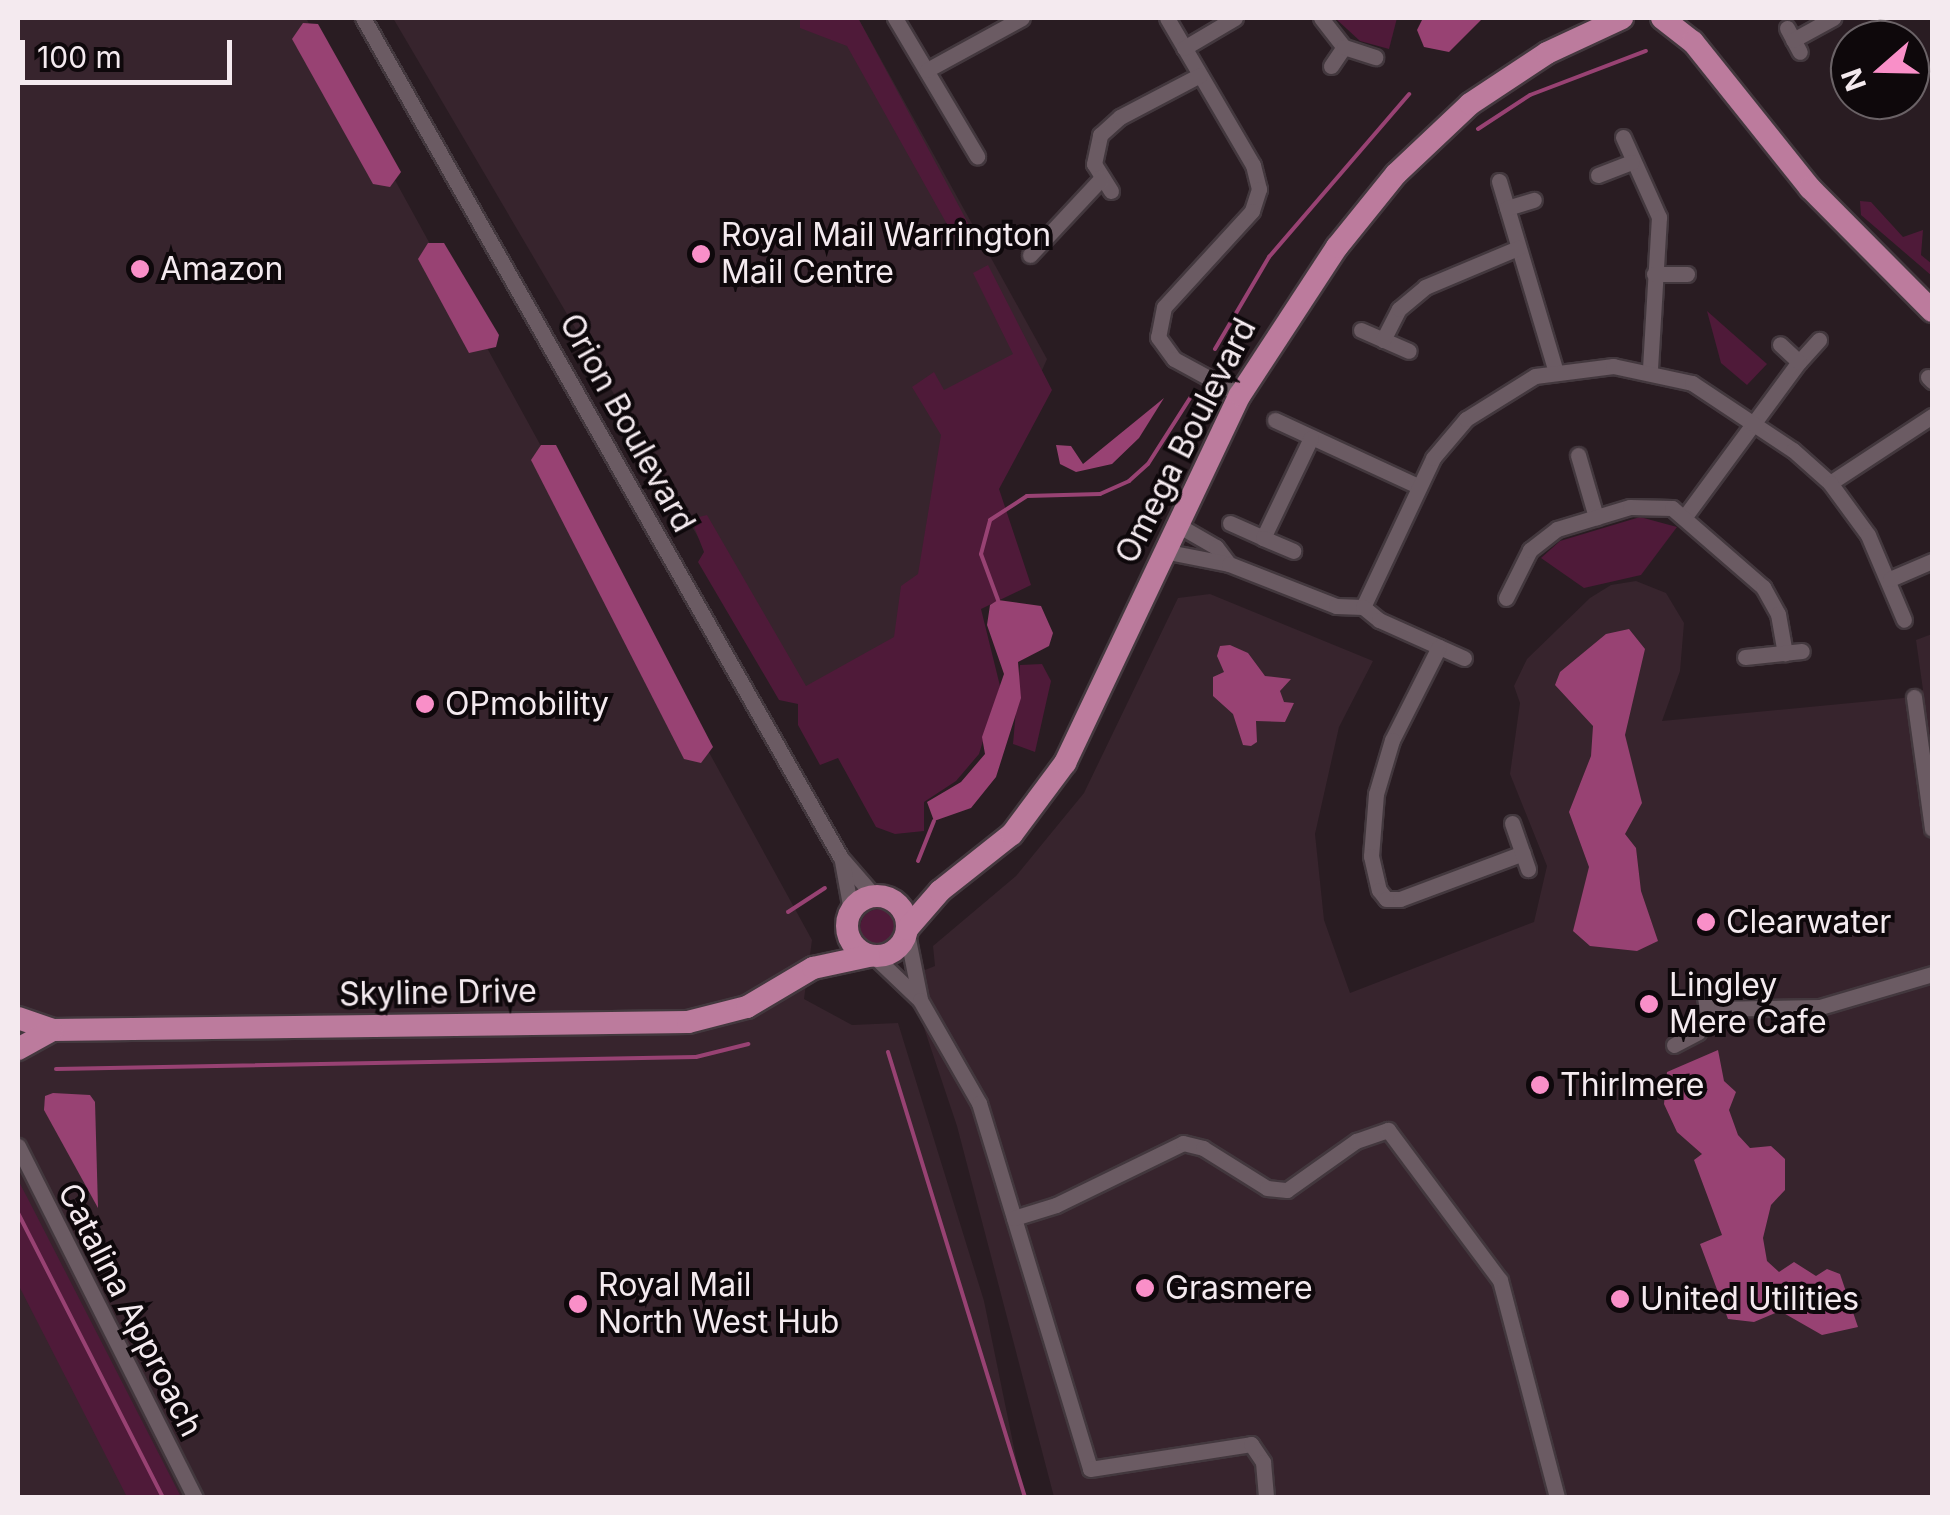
<!DOCTYPE html>
<html>
<head>
<meta charset="utf-8">
<style>
	body { margin:0 }
	#map { position:relative; width:1950px; height:1515px; overflow:hidden; background:#291c22; font-family:Inter,sans-serif }
	div>[style] { position:absolute }
	[style*='--x'] { left:calc(var(--x)*1px); top:calc(var(--y)*1px); width:calc(var(--w)*1px); rotate:calc(var(--a)*1deg) }
	.built>* { inset:0; background:#37242d }
	.green>* { inset:0; background:#4f1a39 }
	.round { border-radius:50% }
	.water>* { inset:0; background:#984273 }
	.stream>* { height:4px; margin:-2px; padding:0 2px; transform-origin:2px; border-radius:2px; background:#984273 }
	.roads { filter:drop-shadow(2px 0 #43383e) drop-shadow(-2px 0 #43383e) drop-shadow(0 2px #43383e) drop-shadow(0 -2px #43383e) }
	.street>* { height:15px; margin:-7.5px; padding:0 7.5px; transform-origin:7.5px; border-radius:7.5px; background:#6b5b63 }
	.primary>* { height:22px; margin:-11px; padding:0 11px; transform-origin:11px; border-radius:11px; background:#bc7b9d }
	.primary>.ring { margin:-11px; padding:0; box-sizing:content-box; background:none; border:22px solid #bc7b9d; border-radius:50% }
	.dots>* { width:28px; height:28px; translate:-50% -50%; box-sizing:border-box; border:5px solid #0e080b; border-radius:50% }
	span { translate:-50% -50%; white-space:nowrap; text-align:center; line-height:1.15; -webkit-text-stroke:8px #0e080b; paint-order:stroke }
	.poi-label { font-size:32px; color:#f4eaef }
	.left { translate:0 -50%; text-align:left }
	.street-label { font-size:32px; color:#f4eaef }
	.frame { position:absolute; inset:0; border:20px solid #f4eaef; pointer-events:none }
	.north { position:absolute; left:1830px; top:20px; width:100px; height:100px; box-sizing:border-box; background:#0e080b; border:2px solid #6a6266; border-radius:50%; rotate:250deg; font-size:28px; font-weight:700; line-height:40px; text-align:center; color:#f4eaef }
	.north::after { content:''; display:block; margin:auto; width:35px; height:45px; background:#f98fc8; clip-path:polygon(50% 0,100% 100%,50% 72%,0 100%) }
	.scale { position:absolute; left:20px; top:40px; width:212px; height:45px; box-sizing:border-box; border:5px solid #f4eaef; border-top:0; padding-left:12px; font-size:30px; line-height:35px; white-space:nowrap; color:#f4eaef; -webkit-text-stroke:8px #0e080b; paint-order:stroke }
</style>
</head>
<body>
<div id="map">
	<div class="built">
		<div style="clip-path:polygon(18px 18px,306px 18px,812px 940px,804px 999px,852px 1025px,898px 1023px,984px 1301px,1024px 1497px,18px 1497px)"></div>
		<div style="clip-path:polygon(393px 18px,858px 18px,1047px 359px,923px 640px,805px 709px,785px 685px)"></div>
		<div style="clip-path:polygon(1636px 581px,1666px 593px,1684px 623px,1680px 671px,1662px 721px,1903px 698px,1923px 690px,1916px 640px,1932px 634px,1932px 1497px,1054px 1497px,957px 1126px,919px 1013px,892px 983px,935px 966px,933px 946px,1016px 876px,1084px 793px,1178px 598px,1210px 594px,1373px 661px,1339px 727px,1315px 834px,1324px 920px,1350px 993px,1534px 922px,1547px 866px,1510px 774px,1520px 703px,1514px 686px,1527px 659px,1590px 598px,1611px 585px)"></div>
	</div>
	<div class="green">
		<div style="clip-path:polygon(800px 18px,858px 18px,976px 238px,968px 243px,953px 235px,847px 46px,800px 28px)"></div>
		<div style="clip-path:polygon(1335px 18px,1397px 18px,1389px 49px,1360px 41px)"></div>
		<div style="clip-path:polygon(1860px 201px,1871px 202px,1903px 237px,1923px 230px,1921px 255px,1932px 264px,1932px 276px,1861px 215px)"></div>
		<div style="clip-path:polygon(988px 265px,1052px 390px,999px 489px,1031px 585px,981px 609px,1000px 686px,979px 754px,956px 781px,924px 802px,924px 831px,895px 834px,876px 827px,838px 758px,820px 765px,798px 725px,798px 704px,779px 700px,698px 562px,704px 552px,691px 519px,707px 515px,806px 686px,894px 637px,901px 586px,918px 574px,941px 435px,912px 387px,934px 372px,944px 390px,1013px 354px,973px 273px)"></div>
		<div style="clip-path:polygon(1707px 311px,1767px 364px,1747px 385px,1721px 363px)"></div>
		<div style="clip-path:polygon(1640px 517px,1677px 527px,1641px 575px,1584px 588px,1541px 558px,1560px 541px)"></div>
		<div style="clip-path:polygon(1042px 664px,1051px 681px,1035px 752px,1013px 744px,1020px 665px)"></div>
		<div class="round" style="left:860px;top:909px;width:38px;height:38px"></div>
		<div style="clip-path:polygon(18px 1180px,28px 1199px,181px 1497px,127px 1497px,18px 1284px)"></div>
	</div>
	<div class="water">
		<div style="clip-path:polygon(1423px 18px,1483px 18px,1449px 52px,1424px 47px,1417px 30px)"></div>
		<div style="clip-path:polygon(303px 23px,318px 24px,401px 172px,390px 187px,373px 184px,292px 39px)"></div>
		<div style="clip-path:polygon(428px 243px,444px 243px,499px 335px,496px 347px,469px 353px,418px 259px)"></div>
		<div style="clip-path:polygon(1164px 398px,1139px 438px,1112px 464px,1076px 472px,1060px 464px,1056px 445px,1071px 446px,1083px 464px)"></div>
		<div style="clip-path:polygon(541px 445px,556px 445px,713px 747px,701px 763px,684px 759px,531px 460px)"></div>
		<div style="clip-path:polygon(998px 600px,1041px 606px,1053px 633px,1049px 646px,1018px 662px,1021px 698px,996px 777px,971px 808px,934px 821px,927px 802px,961px 782px,985px 754px,982px 737px,1004px 674px,987px 625px,990px 605px)"></div>
		<div style="clip-path:polygon(1629px 629px,1645px 649px,1625px 735px,1642px 803px,1625px 834px,1636px 848px,1641px 891px,1658px 941px,1637px 951px,1590px 946px,1573px 931px,1589px 867px,1569px 812px,1591px 756px,1593px 726px,1555px 685px,1560px 672px,1606px 634px)"></div>
		<div style="clip-path:polygon(1230px 645px,1248px 653px,1265px 676px,1291px 679px,1280px 691px,1284px 702px,1294px 703px,1285px 722px,1256px 721px,1257px 742px,1251px 746px,1243px 745px,1233px 714px,1213px 696px,1213px 677px,1224px 672px,1217px 656px,1220px 646px)"></div>
		<div style="clip-path:polygon(1718px 1050px,1724px 1081px,1736px 1092px,1729px 1110px,1738px 1135px,1750px 1148px,1771px 1146px,1785px 1159px,1785px 1190px,1771px 1205px,1763px 1238px,1767px 1261px,1779px 1272px,1794px 1262px,1816px 1276px,1827px 1269px,1840px 1274px,1858px 1327px,1822px 1335px,1780px 1311px,1754px 1322px,1728px 1319px,1700px 1244px,1722px 1235px,1694px 1160px,1702px 1154px,1677px 1132px,1664px 1104px,1667px 1072px)"></div>
		<div style="clip-path:polygon(53px 1093px,90px 1095px,95px 1102px,98px 1208px,44px 1110px,45px 1096px)"></div>
	</div>
	<div class="stream">
		<div style="--x:1478;--y:129;--w:62;--a:-33.2"></div>
		<div style="--x:1530;--y:95;--w:124;--a:-20.8"></div>
		<div style="--x:1215;--y:349;--w:107;--a:-59.6"></div>
		<div style="--x:1269;--y:257;--w:215;--a:-49.3"></div>
		<div style="--x:998;--y:600;--w:49;--a:-110.3"></div>
		<div style="--x:981;--y:554;--w:35;--a:-75"></div>
		<div style="--x:990;--y:520;--w:44;--a:-33"></div>
		<div style="--x:1027;--y:496;--w:73;--a:-1.6"></div>
		<div style="--x:1100;--y:494;--w:32;--a:-24"></div>
		<div style="--x:1129;--y:481;--w:25;--a:-42"></div>
		<div style="--x:1148;--y:464;--w:78;--a:-57.5"></div>
		<div style="--x:918;--y:861;--w:43;--a:-68.2"></div>
		<div style="--x:788;--y:912;--w:44;--a:-33"></div>
		<div style="--x:888;--y:1052;--w:467;--a:72.9"></div>
		<div style="--x:56;--y:1069;--w:640;--a:-1.07"></div>
		<div style="--x:696;--y:1057;--w:54;--a:-14"></div>
		<div style="--x:18;--y:1213;--w:320;--a:63"></div>
	</div>
	<div class="roads">
		<div class="street">
			<div style="--x:363;--y:18;--w:966;--a:60.36"></div>
			<div style="--x:841;--y:858;--w:50;--a:49"></div>
			<div style="--x:895;--y:18;--w:161;--a:59.3"></div>
			<div style="--x:1167;--y:18;--w:170;--a:59.7"></div>
			<div style="--x:1253;--y:165;--w:25;--a:76"></div>
			<div style="--x:1259;--y:189;--w:23;--a:108"></div>
			<div style="--x:1252;--y:211;--w:130;--a:132.5"></div>
			<div style="--x:1164;--y:307;--w:31;--a:101"></div>
			<div style="--x:1158;--y:337;--w:27;--a:54"></div>
			<div style="--x:1174;--y:359;--w:75;--a:28.6"></div>
			<div style="--x:1321;--y:18;--w:37;--a:52"></div>
			<div style="--x:1787;--y:28;--w:27;--a:62"></div>
			<div style="--x:1793;--y:40;--w:46;--a:-28.8"></div>
			<div style="--x:1184;--y:48;--w:59;--a:-30.5"></div>
			<div style="--x:1331;--y:66;--w:23;--a:-56"></div>
			<div style="--x:1344;--y:47;--w:33;--a:18"></div>
			<div style="--x:927;--y:70;--w:108;--a:-28.7"></div>
			<div style="--x:1623;--y:137;--w:88;--a:65.8"></div>
			<div style="--x:1659;--y:217;--w:152;--a:93.4"></div>
			<div style="--x:1598;--y:175;--w:36;--a:-21"></div>
			<div style="--x:1499;--y:181;--w:196;--a:73.4"></div>
			<div style="--x:1111;--y:191;--w:32;--a:-122"></div>
			<div style="--x:1094;--y:164;--w:30;--a:-78"></div>
			<div style="--x:1100;--y:135;--w:27;--a:-42"></div>
			<div style="--x:1120;--y:117;--w:90;--a:-27.7"></div>
			<div style="--x:1507;--y:208;--w:28;--a:-17"></div>
			<div style="--x:1030;--y:255;--w:103;--a:-47"></div>
			<div style="--x:1654;--y:274;--w:33;--a:0"></div>
			<div style="--x:1361;--y:330;--w:52;--a:23.6"></div>
			<div style="--x:1383;--y:340;--w:35;--a:-63"></div>
			<div style="--x:1399;--y:309;--w:34;--a:-40"></div>
			<div style="--x:1425;--y:287;--w:101;--a:-22.8"></div>
			<div style="--x:1799;--y:362;--w:30;--a:-48"></div>
			<div style="--x:1928;--y:377;--w:6;--a:45"></div>
			<div style="--x:1275;--y:420;--w:157;--a:24.8"></div>
			<div style="--x:1578;--y:455;--w:65;--a:73.8"></div>
			<div style="--x:1830;--y:483;--w:122;--a:-33.3"></div>
			<div style="--x:1686;--y:515;--w:190;--a:-53.6"></div>
			<div style="--x:1799;--y:362;--w:26;--a:-137"></div>
			<div style="--x:1230;--y:523;--w:36;--a:24"></div>
			<div style="--x:1263;--y:538;--w:111;--a:-64.4"></div>
			<div style="--x:1176;--y:524;--w:46;--a:29.9"></div>
			<div style="--x:1216;--y:547;--w:21;--a:53"></div>
			<div style="--x:1263;--y:538;--w:33;--a:23"></div>
			<div style="--x:1163;--y:551;--w:67;--a:11.1"></div>
			<div style="--x:1229;--y:564;--w:115;--a:21.4"></div>
			<div style="--x:1336;--y:606;--w:27;--a:2"></div>
			<div style="--x:1363;--y:607;--w:165;--a:-64.8"></div>
			<div style="--x:1433;--y:458;--w:51;--a:-49.8"></div>
			<div style="--x:1466;--y:419;--w:81;--a:-31.9"></div>
			<div style="--x:1535;--y:376;--w:79;--a:-7.3"></div>
			<div style="--x:1613;--y:366;--w:81;--a:12.1"></div>
			<div style="--x:1692;--y:383;--w:121;--a:33.6"></div>
			<div style="--x:1793;--y:450;--w:50;--a:41.7"></div>
			<div style="--x:1830;--y:483;--w:64;--a:53.8"></div>
			<div style="--x:1868;--y:535;--w:92;--a:67"></div>
			<div style="--x:1890;--y:579;--w:46;--a:-23.2"></div>
			<div style="--x:1506;--y:598;--w:54;--a:-63.4"></div>
			<div style="--x:1530;--y:550;--w:34;--a:-38"></div>
			<div style="--x:1557;--y:529;--w:76;--a:-16.8"></div>
			<div style="--x:1630;--y:507;--w:42;--a:1.4"></div>
			<div style="--x:1672;--y:508;--w:121;--a:41"></div>
			<div style="--x:1763;--y:587;--w:31;--a:61"></div>
			<div style="--x:1778;--y:614;--w:40;--a:80"></div>
			<div style="--x:1363;--y:607;--w:21;--a:39"></div>
			<div style="--x:1379;--y:620;--w:93;--a:24.1"></div>
			<div style="--x:1439;--y:647;--w:104;--a:116.8"></div>
			<div style="--x:1392;--y:740;--w:56;--a:106.5"></div>
			<div style="--x:1376;--y:794;--w:62;--a:94.6"></div>
			<div style="--x:1371;--y:856;--w:35;--a:77"></div>
			<div style="--x:1379;--y:890;--w:11;--a:52"></div>
			<div style="--x:1386;--y:899;--w:14;--a:0"></div>
			<div style="--x:1400;--y:899;--w:131;--a:-20.5"></div>
			<div style="--x:1745;--y:657;--w:57;--a:-6"></div>
			<div style="--x:1914;--y:697;--w:133;--a:82.2"></div>
			<div style="--x:1512;--y:823;--w:49;--a:70.8"></div>
			<div style="--x:842;--y:861;--w:50;--a:79.6"></div>
			<div style="--x:907;--y:934;--w:66;--a:78.7"></div>
			<div style="--x:875;--y:957;--w:62;--a:43.7"></div>
			<div style="--x:920;--y:1000;--w:119;--a:60.2"></div>
			<div style="--x:979;--y:1103;--w:382;--a:73.1"></div>
			<div style="--x:1090;--y:1469;--w:163;--a:-8.8"></div>
			<div style="--x:1251;--y:1444;--w:22;--a:56"></div>
			<div style="--x:1263;--y:1462;--w:36;--a:85"></div>
			<div style="--x:1710;--y:1009;--w:110;--a:-1"></div>
			<div style="--x:1820;--y:1007;--w:117;--a:-16.4"></div>
			<div style="--x:1674;--y:1045;--w:27;--a:-28"></div>
			<div style="--x:1698;--y:1032;--w:19;--a:-58"></div>
			<div style="--x:1708;--y:1016;--w:31;--a:-99"></div>
			<div style="--x:18;--y:1146;--w:394;--a:63.3"></div>
			<div style="--x:1014;--y:1218;--w:44;--a:-17.2"></div>
			<div style="--x:1056;--y:1205;--w:141;--a:-26"></div>
			<div style="--x:1183;--y:1143;--w:21;--a:14"></div>
			<div style="--x:1203;--y:1148;--w:75;--a:32"></div>
			<div style="--x:1267;--y:1188;--w:20;--a:6"></div>
			<div style="--x:1287;--y:1190;--w:85;--a:-35.4"></div>
			<div style="--x:1356;--y:1141;--w:34;--a:-19"></div>
			<div style="--x:1388;--y:1130;--w:187;--a:53.3"></div>
			<div style="--x:1500;--y:1280;--w:225;--a:75.3"></div>
		</div>
		<div class="primary">
			<div style="--x:1662;--y:18;--w:39;--a:38"></div>
			<div style="--x:1693;--y:42;--w:187;--a:51.3"></div>
			<div style="--x:1810;--y:188;--w:173;--a:45.2"></div>
			<div class="ring" style="left:847px;top:896px;width:38px;height:38px"></div>
			<div style="--x:907;--y:929;--w:50;--a:-49"></div>
			<div style="--x:940;--y:891;--w:92;--a:-38.4"></div>
			<div style="--x:1012;--y:834;--w:89;--a:-53.3"></div>
			<div style="--x:1065;--y:763;--w:407;--a:-64.6"></div>
			<div style="--x:1240;--y:395;--w:177;--a:-56.8"></div>
			<div style="--x:1337;--y:247;--w:94;--a:-51.1"></div>
			<div style="--x:1396;--y:174;--w:102;--a:-43.4"></div>
			<div style="--x:1470;--y:104;--w:92;--a:-33.5"></div>
			<div style="--x:1547;--y:53;--w:83;--a:-25"></div>
			<div style="--x:18;--y:1018;--w:36;--a:19"></div>
			<div style="--x:52;--y:1030;--w:636;--a:-0.72"></div>
			<div style="--x:688;--y:1022;--w:61;--a:-14.3"></div>
			<div style="--x:747;--y:1007;--w:77;--a:-30.6"></div>
			<div style="--x:813;--y:968;--w:57;--a:-12.1"></div>
			<div style="--x:18;--y:1049;--w:39;--a:-29"></div>
		</div>
	</div>
	<div class="dots">
		<div style="left:701px;top:254px;background:#f98fc8"></div>
		<div style="left:140px;top:269px;background:#f98fc8"></div>
		<div style="left:425px;top:704px;background:#f98fc8"></div>
		<div style="left:1706px;top:922px;background:#f98fc8"></div>
		<div style="left:1649px;top:1004px;background:#f98fc8"></div>
		<div style="left:1540px;top:1085px;background:#f98fc8"></div>
		<div style="left:1145px;top:1288px;background:#f98fc8"></div>
		<div style="left:1620px;top:1299px;background:#f98fc8"></div>
		<div style="left:578px;top:1304px;background:#f98fc8"></div>
	</div>
	<div class="poi-label">
		<span class="left" style="left:721px;top:254px">Royal Mail Warrington<br>Mail Centre</span>
		<span class="left" style="left:160px;top:269px">Amazon</span>
		<span class="left" style="left:445px;top:704px">OPmobility</span>
		<span class="left" style="left:1726px;top:922px">Clearwater</span>
		<span class="left" style="left:1669px;top:1004px">Lingley<br>Mere Cafe</span>
		<span class="left" style="left:1560px;top:1085px">Thirlmere</span>
		<span class="left" style="left:598px;top:1304px">Royal Mail<br>North West Hub</span>
		<span class="left" style="left:1165px;top:1288px">Grasmere</span>
		<span class="left" style="left:1640px;top:1299px">United Utilities</span>
	</div>
	<div class="street-label">
		<span style="left:627px;top:423px;rotate:61deg">Orion Boulevard</span>
		<span style="left:1186px;top:441px;rotate:-63deg">Omega Boulevard</span>
		<span style="left:438px;top:993px;rotate:-1deg">Skyline Drive</span>
		<span style="left:130px;top:1310px;rotate:63deg">Catalina Approach</span>
	</div>
	<div class="frame"></div>
	<div class="north">N</div>
	<div class="scale">100 m</div>
</div>
</body>
</html>
